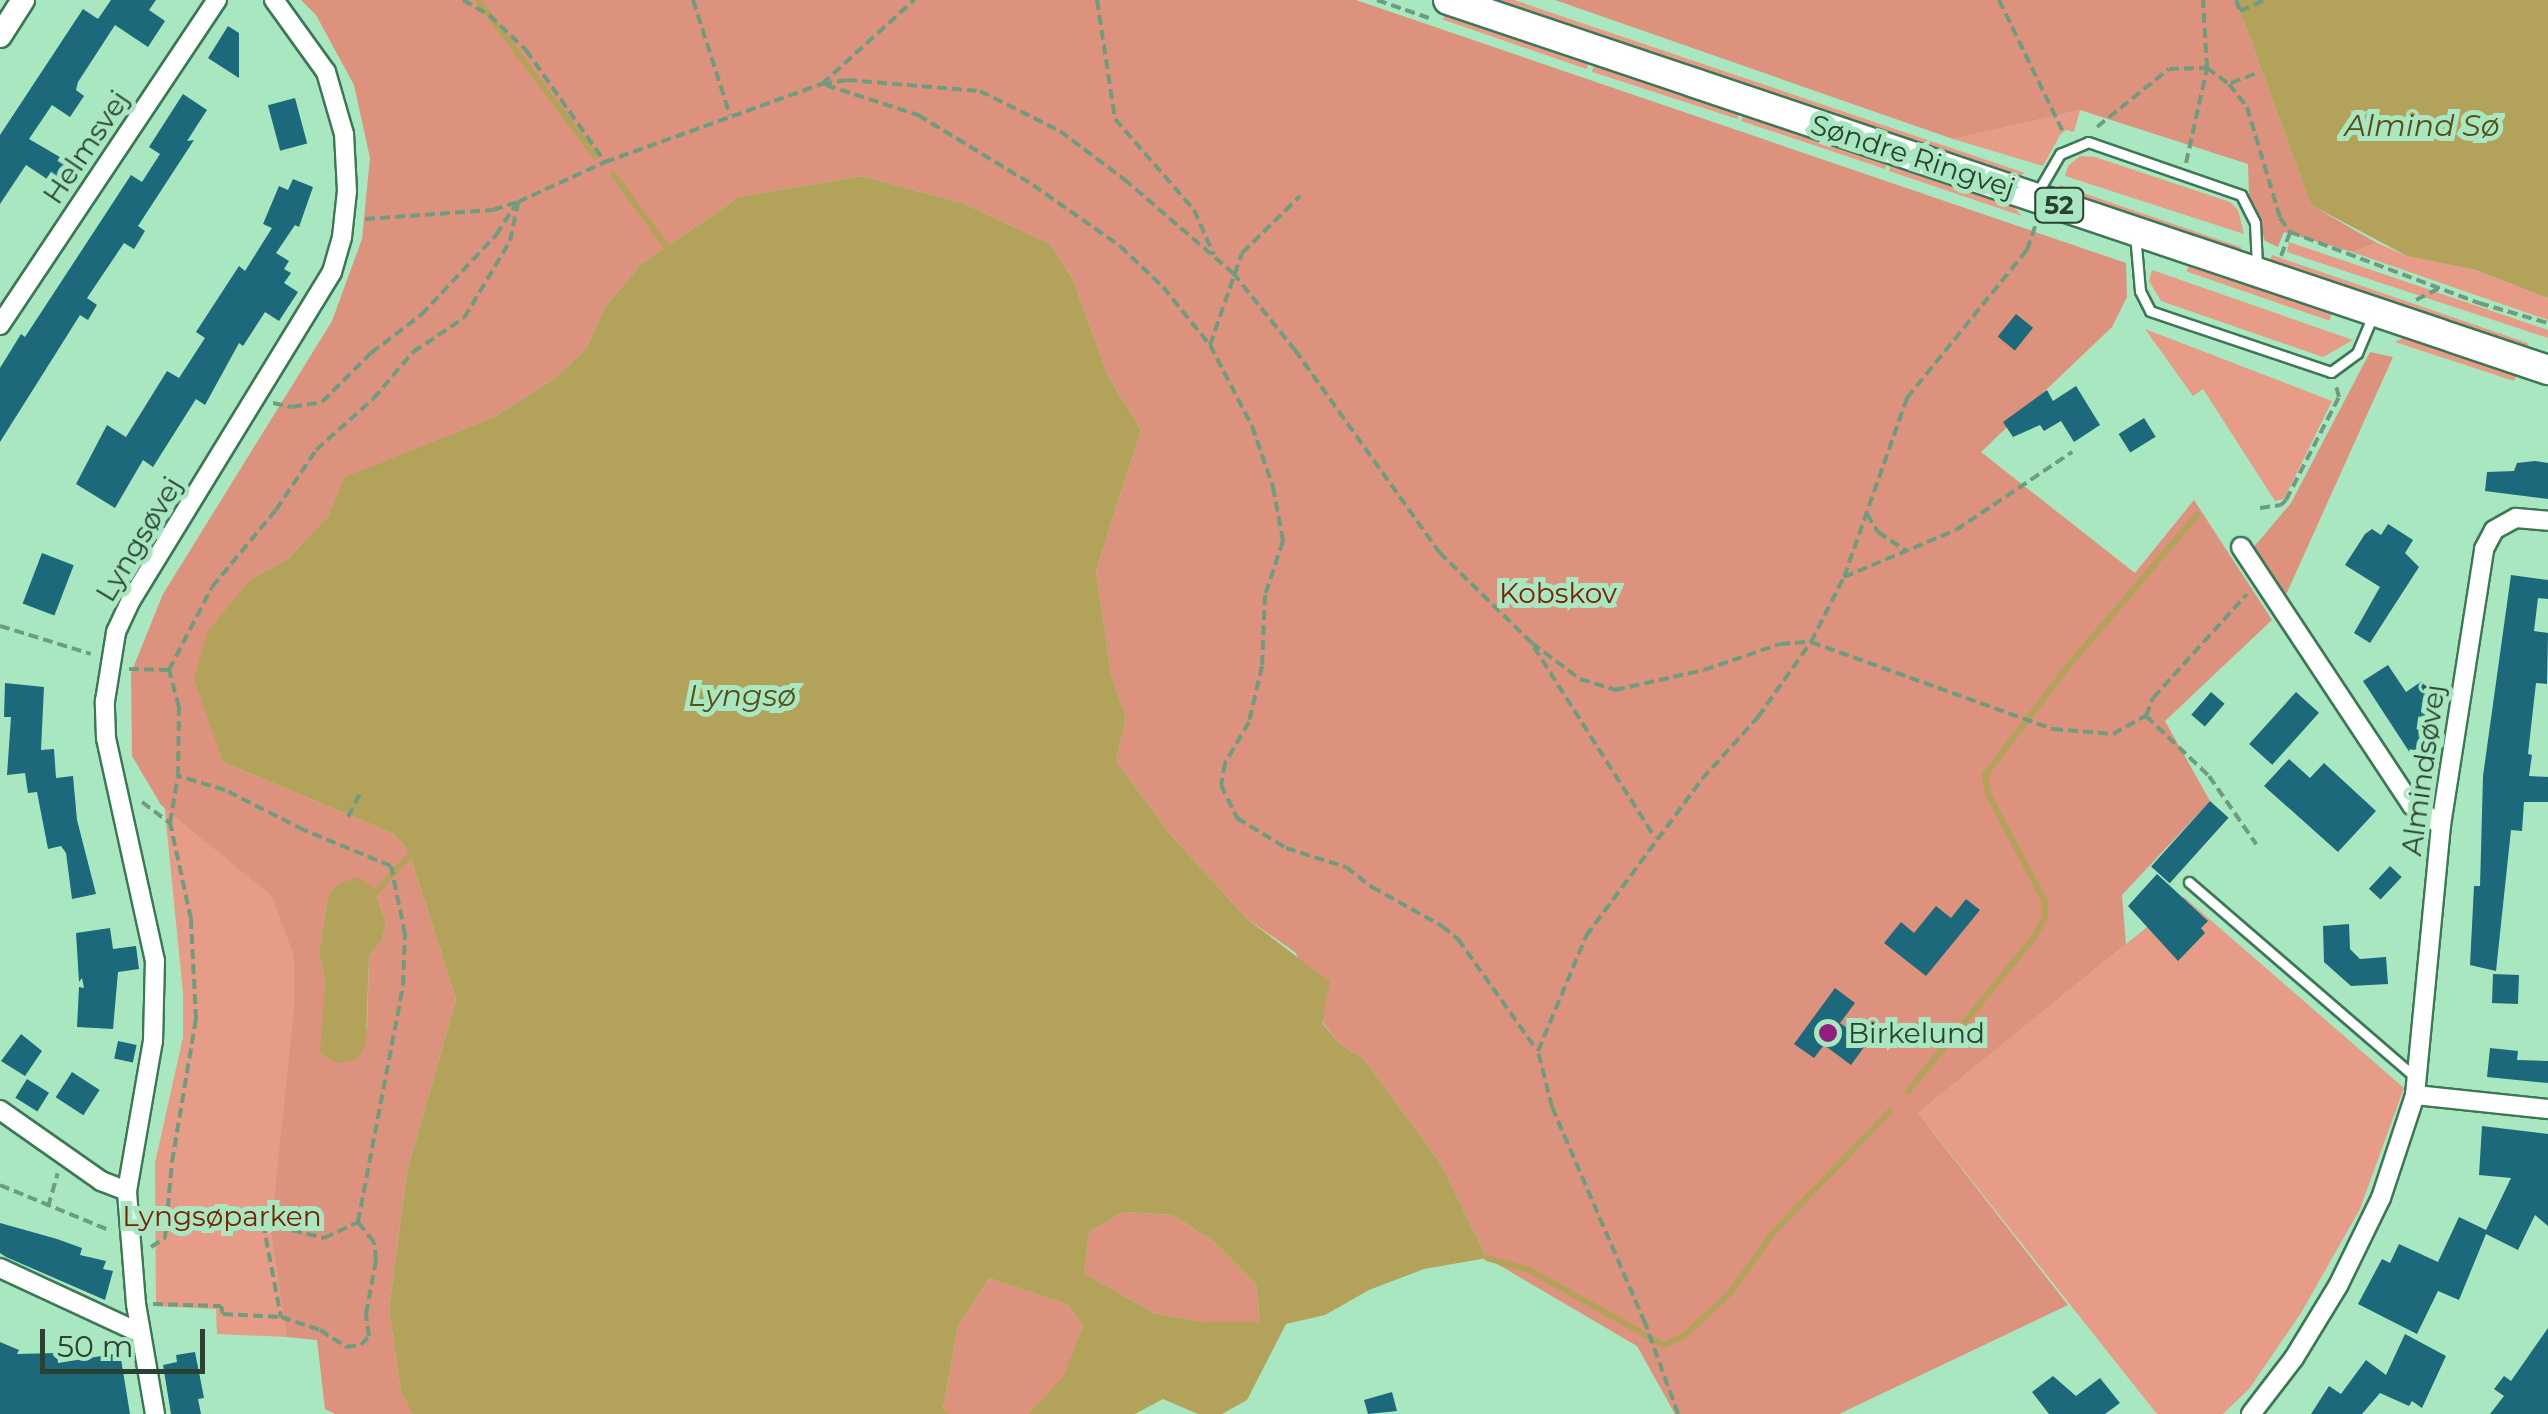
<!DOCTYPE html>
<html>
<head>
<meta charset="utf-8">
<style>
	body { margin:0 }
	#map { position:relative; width:2548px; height:1414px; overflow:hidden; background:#a9e7c0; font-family:Montserrat,sans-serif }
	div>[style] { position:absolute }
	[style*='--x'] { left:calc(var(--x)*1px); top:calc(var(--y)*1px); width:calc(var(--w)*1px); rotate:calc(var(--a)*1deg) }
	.green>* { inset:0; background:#e69c87; transform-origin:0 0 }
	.forest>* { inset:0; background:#dd927d }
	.water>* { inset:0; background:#b3a259 }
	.stream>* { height:6px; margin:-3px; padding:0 3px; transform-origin:3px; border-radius:3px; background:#b3a259 }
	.building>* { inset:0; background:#1b697a; transform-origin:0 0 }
	.path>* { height:4px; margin-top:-2px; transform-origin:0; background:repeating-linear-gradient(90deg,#6e9c7f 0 10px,transparent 0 15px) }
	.roads { filter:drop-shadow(2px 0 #3d7856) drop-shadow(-2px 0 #3d7856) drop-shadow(0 2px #3d7856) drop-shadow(0 -2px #3d7856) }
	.service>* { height:9px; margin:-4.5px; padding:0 4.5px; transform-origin:4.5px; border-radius:4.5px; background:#fff }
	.minor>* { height:18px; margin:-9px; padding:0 9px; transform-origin:9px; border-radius:9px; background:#fff }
	.tertiary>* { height:22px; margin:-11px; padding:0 11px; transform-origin:11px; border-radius:11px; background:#fff }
	.primary>* { height:28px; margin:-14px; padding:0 14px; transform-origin:14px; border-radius:14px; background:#fff }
	.dots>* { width:28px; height:28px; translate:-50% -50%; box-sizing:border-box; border:5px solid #a9e7c0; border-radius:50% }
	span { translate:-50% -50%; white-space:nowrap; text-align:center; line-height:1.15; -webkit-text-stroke:10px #a9e7c0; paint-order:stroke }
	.shield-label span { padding:2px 8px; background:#a9e7c0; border:2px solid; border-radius:8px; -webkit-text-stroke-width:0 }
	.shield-label { font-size:25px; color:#294232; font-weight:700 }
	.street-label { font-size:28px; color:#294232 }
	.park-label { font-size:28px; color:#792205 }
	.poi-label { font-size:28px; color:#294232 }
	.left { translate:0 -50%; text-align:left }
	.water-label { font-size:30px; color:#5a4e15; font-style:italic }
	.scale { position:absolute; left:40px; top:1329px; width:165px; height:45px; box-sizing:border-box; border:5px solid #294232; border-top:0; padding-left:12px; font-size:30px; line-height:35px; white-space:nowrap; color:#294232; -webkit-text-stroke:8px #a9e7c0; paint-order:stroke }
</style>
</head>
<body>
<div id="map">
	<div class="green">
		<div style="clip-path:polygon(1493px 0,1514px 0,2025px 173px,2015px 178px)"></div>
		<div style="left:1445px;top:13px;width:152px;height:7px;rotate:19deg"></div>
		<div style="left:1594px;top:65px;width:153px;height:7px;rotate:18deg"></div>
		<div style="clip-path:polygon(2080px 110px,2074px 132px,2066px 130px,2060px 135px,2043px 166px,1953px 139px)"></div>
		<div style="clip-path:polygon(1743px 115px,1796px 132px,1887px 163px,1885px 169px,1741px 121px)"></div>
		<div style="clip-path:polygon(2080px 156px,2095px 157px,2230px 202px,2238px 210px,2244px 234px,2065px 176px,2068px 166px)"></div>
		<div style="clip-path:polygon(1891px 165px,2012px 205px,2022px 216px,1889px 171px)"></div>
		<div style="left:2060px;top:185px;width:192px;height:8px;rotate:19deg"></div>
		<div style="clip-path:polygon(2289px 242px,2548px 330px,2548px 338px,2287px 252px)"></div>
		<div style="clip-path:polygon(2377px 243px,2407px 256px,2476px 270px,2548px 298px,2548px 320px,2352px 252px)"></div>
		<div style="left:2272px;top:255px;width:271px;height:16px;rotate:19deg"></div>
		<div style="left:2189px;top:265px;width:151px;height:7px;rotate:19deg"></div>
		<div style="clip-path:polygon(2152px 270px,2353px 340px,2323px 357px,2161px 301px,2149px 281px)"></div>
		<div style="clip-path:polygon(2145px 329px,2332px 401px,2284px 499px,2275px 501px,2203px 389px,2193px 396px)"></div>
		<div style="clip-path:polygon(2403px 338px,2422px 344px,2517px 375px,2514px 381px,2395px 342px)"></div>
		<div style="clip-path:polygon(164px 802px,280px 896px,299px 952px,287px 1337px,217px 1334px,216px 1309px,156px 1306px,155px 1163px,183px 1037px,183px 993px)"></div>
		<div style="clip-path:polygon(2184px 897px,2404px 1088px,2360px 1209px,2301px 1313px,2249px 1389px,2223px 1414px,2157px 1414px,1918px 1113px)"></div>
	</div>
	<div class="forest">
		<div style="clip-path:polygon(evenodd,301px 0,1356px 0,2126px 263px,2127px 297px,2112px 327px,1981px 452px,2135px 573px,2194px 500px,2272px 620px,2165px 721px,2210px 801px,2122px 895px,2126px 944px,1918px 1113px,2068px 1305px,1839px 1414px,1675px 1414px,1637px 1346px,1487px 1258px,1441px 1164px,1364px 1059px,1341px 1045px,1322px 1022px,1296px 953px,1246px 918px,1170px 834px,1116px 761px,1126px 717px,1111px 674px,1096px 571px,1141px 430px,1108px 376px,1073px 280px,1050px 244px,965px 204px,862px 176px,739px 197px,641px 264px,605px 307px,586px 349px,554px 379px,494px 417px,346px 477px,328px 516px,288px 559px,250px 580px,223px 762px,394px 834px,409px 852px,456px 999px,407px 1172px,389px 1310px,401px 1391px,412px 1414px,335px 1414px,325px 1409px,317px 1340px,287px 1337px,271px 1231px,294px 1009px,294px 956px,272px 896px,161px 805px,132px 756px,131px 673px,163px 594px,332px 321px,362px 239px,370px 158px,354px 85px,316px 15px,301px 0,374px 889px,386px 924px,382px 940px,369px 956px,367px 1030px,322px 1033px,325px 978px,319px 954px,328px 896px,374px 889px)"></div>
		<div style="clip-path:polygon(1555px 0,2236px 0,2311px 205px,2377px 243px,2352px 252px,2284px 232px,2278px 247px,2265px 241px,2249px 194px,2248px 164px,2080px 110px,1953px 139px)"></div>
		<div style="clip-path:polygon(2370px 352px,2393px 357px,2285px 597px,2253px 548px,2291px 503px)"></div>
		<div style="clip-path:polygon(1123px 1212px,1173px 1215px,1214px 1242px,1256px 1284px,1260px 1322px,1204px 1322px,1154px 1313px,1084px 1273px,1089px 1232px)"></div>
		<div style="clip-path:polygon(989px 1278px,1067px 1304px,1083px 1325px,1063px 1378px,1028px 1414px,950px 1414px,943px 1409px,958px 1326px)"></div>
	</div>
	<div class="water">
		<div style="clip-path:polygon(2236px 0,2548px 0,2548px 298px,2476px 270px,2407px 256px,2311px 205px)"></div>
		<div style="clip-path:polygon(evenodd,862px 176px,965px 204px,1050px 244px,1073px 280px,1108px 376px,1141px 430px,1096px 571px,1111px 674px,1126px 717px,1116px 761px,1170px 834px,1246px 918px,1330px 982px,1322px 1023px,1341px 1045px,1364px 1059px,1441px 1164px,1487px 1258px,1424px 1269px,1369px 1290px,1325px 1315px,1286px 1324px,1247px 1400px,1222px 1414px,1198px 1414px,1163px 1399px,1135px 1414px,1028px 1414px,1063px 1377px,1083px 1325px,1067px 1304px,989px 1278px,958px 1326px,943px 1409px,950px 1414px,412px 1414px,401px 1391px,389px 1310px,407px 1172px,456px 999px,409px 852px,394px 834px,223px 762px,194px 678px,208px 631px,250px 580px,288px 559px,328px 516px,345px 477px,494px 417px,554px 379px,586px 349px,605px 307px,641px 264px,739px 197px,862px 176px,1123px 1212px,1173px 1215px,1214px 1242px,1256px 1284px,1260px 1322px,1204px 1322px,1154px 1313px,1084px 1273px,1089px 1232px,1123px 1212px)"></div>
		<div style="clip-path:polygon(358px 877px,374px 889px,386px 924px,382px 940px,369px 956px,366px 1044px,357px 1059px,338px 1063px,320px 1053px,325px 978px,319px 954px,328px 896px,338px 884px)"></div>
	</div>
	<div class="stream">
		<div style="--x:478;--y:0;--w:195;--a:53.1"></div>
		<div style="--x:613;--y:174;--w:89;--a:53.6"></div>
		<div style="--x:375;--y:893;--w:52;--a:-47.4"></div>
		<div style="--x:1908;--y:1091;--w:197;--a:-50.6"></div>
		<div style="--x:2033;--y:939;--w:25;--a:-61"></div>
		<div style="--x:2045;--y:917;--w:17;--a:-93"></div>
		<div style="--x:2044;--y:900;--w:120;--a:-117.8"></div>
		<div style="--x:1988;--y:794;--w:19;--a:-99"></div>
		<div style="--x:1985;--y:775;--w:132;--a:-52.7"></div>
		<div style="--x:2065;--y:670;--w:204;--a:-49.6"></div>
		<div style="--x:1487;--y:1258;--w:44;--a:15.9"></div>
		<div style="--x:1529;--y:1270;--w:154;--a:29.1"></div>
		<div style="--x:1664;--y:1345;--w:23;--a:-25"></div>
		<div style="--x:1685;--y:1335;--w:62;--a:-43"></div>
		<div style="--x:1730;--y:1293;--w:74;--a:-54.4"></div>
		<div style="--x:1773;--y:1233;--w:168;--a:-46.2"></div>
	</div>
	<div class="building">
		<div style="clip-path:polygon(111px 0,156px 0,149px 10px,165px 21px,148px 47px,115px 25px,78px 82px,76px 90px,84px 96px,70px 117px,52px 105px,29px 139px,82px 170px,68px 193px,26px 165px,0 204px,0 135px,83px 9px,98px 19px)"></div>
		<div style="clip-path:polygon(228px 26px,239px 33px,239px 78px,208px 58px)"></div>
		<div style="clip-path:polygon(183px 94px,207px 110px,187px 141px,194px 140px,138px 226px,145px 231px,134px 249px,124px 243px,87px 298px,97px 305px,88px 320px,80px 315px,0 442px,0 368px,21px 334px,25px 337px,131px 175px,142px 182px,160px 154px,149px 147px)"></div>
		<div style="left:295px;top:98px;width:47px;height:28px;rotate:75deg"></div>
		<div style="clip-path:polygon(293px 179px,313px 187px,299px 227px,295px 225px,276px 253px,289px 261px,284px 269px,291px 273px,284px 283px,298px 292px,279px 321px,265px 312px,243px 346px,239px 343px,205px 405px,196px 399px,153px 467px,143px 460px,115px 508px,76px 484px,107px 425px,126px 437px,167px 371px,179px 378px,205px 338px,196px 332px,239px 266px,245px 271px,272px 228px,263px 224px,279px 186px,288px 190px)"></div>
		<div style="left:2016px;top:314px;width:22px;height:29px;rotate:39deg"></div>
		<div style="clip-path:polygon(2076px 386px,2100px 425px,2074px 442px,2061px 421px,2044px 431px,2040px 425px,2013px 437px,2003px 422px,2047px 390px,2053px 401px)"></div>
		<div style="left:2144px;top:418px;width:22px;height:30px;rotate:58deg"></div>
		<div style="clip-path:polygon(2535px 461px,2548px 463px,2548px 499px,2485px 491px,2487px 472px,2514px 471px,2517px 463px)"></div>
		<div style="clip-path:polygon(2388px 524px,2413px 540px,2405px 553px,2419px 567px,2370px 643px,2354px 633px,2380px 587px,2345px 565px,2365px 534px,2372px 529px,2381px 535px)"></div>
		<div style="left:42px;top:553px;width:34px;height:54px;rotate:21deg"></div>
		<div style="clip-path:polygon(2511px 575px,2548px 580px,2548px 599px,2538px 598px,2534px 631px,2548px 633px,2547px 684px,2536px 683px,2528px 754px,2532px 755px,2529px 776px,2548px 777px,2548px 802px,2524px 802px,2522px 831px,2511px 830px,2496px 971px,2470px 965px,2474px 886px,2480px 886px,2483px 776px)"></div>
		<div style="clip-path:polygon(2388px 665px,2406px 692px,2422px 681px,2439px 706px,2423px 717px,2436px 736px,2410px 753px,2363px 681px)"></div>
		<div style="clip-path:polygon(5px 683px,44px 687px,41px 750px,54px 749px,56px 778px,73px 776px,77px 820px,96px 894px,72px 899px,66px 853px,61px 846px,48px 849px,37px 792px,28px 793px,25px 773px,7px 775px,11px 717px,4px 717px)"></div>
		<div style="left:2211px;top:692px;width:18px;height:30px;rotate:41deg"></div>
		<div style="left:2296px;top:692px;width:31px;height:70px;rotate:42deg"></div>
		<div style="clip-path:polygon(2289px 759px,2310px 778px,2324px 763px,2376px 811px,2338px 852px,2264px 786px)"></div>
		<div style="left:2210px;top:801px;width:25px;height:88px;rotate:42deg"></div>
		<div style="left:2390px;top:866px;width:16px;height:31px;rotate:43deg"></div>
		<div style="clip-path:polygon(2157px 874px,2208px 921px,2201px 928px,2205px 933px,2178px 961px,2128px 906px)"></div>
		<div style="clip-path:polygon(1966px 899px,1980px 910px,1926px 976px,1884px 943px,1901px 922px,1914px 933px,1936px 906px,1951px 918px)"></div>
		<div style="clip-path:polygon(2349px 924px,2350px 949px,2360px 959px,2386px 957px,2388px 984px,2351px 986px,2324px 962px,2323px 926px)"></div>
		<div style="clip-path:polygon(110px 928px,113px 949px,136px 946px,139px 969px,118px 972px,113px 1029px,77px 1027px,79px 987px,84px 988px,82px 978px,79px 982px,76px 933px)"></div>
		<div style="left:2493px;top:974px;width:26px;height:29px;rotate:2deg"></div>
		<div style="clip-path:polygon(1835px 988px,1855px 1003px,1840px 1023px,1867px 1043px,1851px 1065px,1824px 1045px,1814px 1058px,1794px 1044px)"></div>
		<div style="clip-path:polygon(21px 1034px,42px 1051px,25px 1076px,1px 1061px)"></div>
		<div style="left:118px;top:1041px;width:19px;height:18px;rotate:12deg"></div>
		<div style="clip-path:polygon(2490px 1048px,2518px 1051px,2517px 1060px,2548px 1061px,2548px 1083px,2487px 1077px)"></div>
		<div style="left:72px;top:1072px;width:33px;height:30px;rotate:33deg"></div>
		<div style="left:27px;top:1079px;width:26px;height:22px;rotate:32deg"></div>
		<div style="clip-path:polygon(2482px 1126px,2548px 1134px,2548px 1226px,2535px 1215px,2518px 1250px,2486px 1234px,2459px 1300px,2438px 1291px,2417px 1334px,2358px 1304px,2382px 1259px,2390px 1263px,2399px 1244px,2438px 1262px,2459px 1217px,2486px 1230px,2511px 1178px,2479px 1175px)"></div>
		<div style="clip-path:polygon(0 1223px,57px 1239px,82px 1248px,80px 1255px,106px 1261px,103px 1269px,113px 1271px,105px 1300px,6px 1257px,0 1253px)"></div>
		<div style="clip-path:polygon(2548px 1328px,2548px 1414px,2490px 1414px,2504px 1396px,2494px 1389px,2504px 1376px,2511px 1381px)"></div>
		<div style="clip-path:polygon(2405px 1334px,2446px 1356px,2422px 1408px,2412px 1401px,2409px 1406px,2380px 1393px,2362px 1414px,2311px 1414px,2329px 1386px,2341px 1394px,2366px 1360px,2386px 1375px)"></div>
		<div style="clip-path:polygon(0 1342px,19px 1350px,17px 1354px,57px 1353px,58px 1363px,120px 1353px,130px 1414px,0 1414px)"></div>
		<div style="clip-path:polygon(195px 1352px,204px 1398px,198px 1399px,201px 1414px,171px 1414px,163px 1365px,177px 1362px,176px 1355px)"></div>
		<div style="clip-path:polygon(2053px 1376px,2076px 1396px,2100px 1378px,2120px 1403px,2105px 1414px,2049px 1414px,2032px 1392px)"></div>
		<div style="clip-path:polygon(1392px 1392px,1397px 1411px,1368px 1414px,1364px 1400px)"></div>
	</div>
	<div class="path">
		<div style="--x:463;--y:0;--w:30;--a:30"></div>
		<div style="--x:489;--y:15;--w:51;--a:43.4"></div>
		<div style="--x:526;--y:50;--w:137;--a:54.8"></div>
		<div style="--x:693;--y:0;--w:121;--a:72.2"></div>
		<div style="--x:1097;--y:0;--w:120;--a:81.4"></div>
		<div style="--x:1115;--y:119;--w:121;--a:49"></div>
		<div style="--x:1194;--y:210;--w:49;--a:66"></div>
		<div style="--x:1377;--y:0;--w:55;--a:19.1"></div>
		<div style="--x:1999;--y:0;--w:149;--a:64.1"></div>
		<div style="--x:2236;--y:0;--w:12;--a:70"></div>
		<div style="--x:2240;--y:11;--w:27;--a:-24"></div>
		<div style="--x:2231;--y:83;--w:30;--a:-21"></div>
		<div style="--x:822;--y:84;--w:25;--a:-9"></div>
		<div style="--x:847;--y:80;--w:133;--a:4.7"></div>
		<div style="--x:980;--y:91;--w:89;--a:26.6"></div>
		<div style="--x:1060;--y:131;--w:80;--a:36.9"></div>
		<div style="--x:1124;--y:179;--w:144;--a:40.8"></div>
		<div style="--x:1233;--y:273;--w:99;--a:51.2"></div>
		<div style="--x:1295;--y:350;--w:248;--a:54.5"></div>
		<div style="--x:1439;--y:552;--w:130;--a:44.4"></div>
		<div style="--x:1532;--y:643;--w:60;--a:36.9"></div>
		<div style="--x:1580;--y:679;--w:37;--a:17"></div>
		<div style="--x:1615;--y:690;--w:91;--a:-12.7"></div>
		<div style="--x:1704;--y:670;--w:80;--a:-18.9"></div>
		<div style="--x:1780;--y:644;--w:31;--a:-4"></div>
		<div style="--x:1811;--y:642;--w:257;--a:19.8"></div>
		<div style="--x:2053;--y:729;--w:60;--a:4.8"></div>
		<div style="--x:2113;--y:734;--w:38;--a:-29"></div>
		<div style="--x:2146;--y:716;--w:87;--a:43.6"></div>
		<div style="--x:2209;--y:776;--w:83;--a:55.3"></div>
		<div style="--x:826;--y:85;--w:97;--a:18.1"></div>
		<div style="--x:918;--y:115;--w:135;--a:31.3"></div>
		<div style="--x:1033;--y:185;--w:106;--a:35"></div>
		<div style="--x:1120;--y:246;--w:59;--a:43.6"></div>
		<div style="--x:1163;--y:287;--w:75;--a:51"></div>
		<div style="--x:1210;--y:345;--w:91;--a:62.6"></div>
		<div style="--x:1252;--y:426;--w:65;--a:71"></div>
		<div style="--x:1273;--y:487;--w:55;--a:79.5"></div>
		<div style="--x:1283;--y:541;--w:57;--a:108.4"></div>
		<div style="--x:1265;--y:595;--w:71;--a:92.4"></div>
		<div style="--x:1262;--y:666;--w:57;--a:103.1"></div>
		<div style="--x:1249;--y:722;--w:48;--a:120.3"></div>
		<div style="--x:1225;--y:763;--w:22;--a:100"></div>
		<div style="--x:1221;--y:785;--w:37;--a:64"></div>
		<div style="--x:1237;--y:818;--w:57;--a:31.5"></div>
		<div style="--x:1286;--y:848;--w:63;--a:17.6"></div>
		<div style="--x:1346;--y:867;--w:33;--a:38"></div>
		<div style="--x:1372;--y:887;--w:80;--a:29.1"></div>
		<div style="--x:1442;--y:926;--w:21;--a:39"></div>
		<div style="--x:1458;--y:939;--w:136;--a:54.6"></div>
		<div style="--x:2097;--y:127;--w:92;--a:-38.9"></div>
		<div style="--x:2169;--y:69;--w:38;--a:-2"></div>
		<div style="--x:2207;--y:68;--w:27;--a:36"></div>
		<div style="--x:2229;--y:84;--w:29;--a:52"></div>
		<div style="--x:2247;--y:107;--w:116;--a:73.4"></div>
		<div style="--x:2280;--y:218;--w:17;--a:54"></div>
		<div style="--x:2290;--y:232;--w:202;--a:20.6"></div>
		<div style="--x:2479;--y:303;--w:72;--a:16.2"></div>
		<div style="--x:2186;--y:163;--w:97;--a:-77.5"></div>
		<div style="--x:2207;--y:68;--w:68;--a:-93.4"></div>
		<div style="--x:365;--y:219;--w:128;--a:-4"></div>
		<div style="--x:493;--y:210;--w:26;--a:-18"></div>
		<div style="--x:518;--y:202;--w:96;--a:-24.7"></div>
		<div style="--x:605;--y:162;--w:231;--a:-19.8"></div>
		<div style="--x:822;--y:84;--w:125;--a:-42.4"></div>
		<div style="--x:2281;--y:256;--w:26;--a:-69"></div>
		<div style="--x:2416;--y:300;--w:25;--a:-27"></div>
		<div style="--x:1210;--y:345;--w:97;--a:-70.8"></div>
		<div style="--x:1242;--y:253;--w:81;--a:-44.5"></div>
		<div style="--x:273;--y:403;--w:19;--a:12"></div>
		<div style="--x:292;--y:407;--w:30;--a:-9"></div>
		<div style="--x:322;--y:402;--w:69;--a:-45"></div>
		<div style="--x:371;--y:353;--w:63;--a:-37.2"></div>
		<div style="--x:421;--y:315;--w:110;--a:-46.8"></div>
		<div style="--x:496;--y:235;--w:35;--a:-57"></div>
		<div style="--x:2260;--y:508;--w:21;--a:-8"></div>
		<div style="--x:2281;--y:505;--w:7;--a:-45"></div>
		<div style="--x:2286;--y:500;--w:116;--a:-62.8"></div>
		<div style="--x:2339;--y:397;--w:11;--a:-105"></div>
		<div style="--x:1867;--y:514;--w:21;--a:59"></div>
		<div style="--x:1878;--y:532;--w:34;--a:34"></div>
		<div style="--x:1844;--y:577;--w:121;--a:-22.8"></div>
		<div style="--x:1956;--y:530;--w:140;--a:-33.9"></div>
		<div style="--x:0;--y:626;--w:95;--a:17.1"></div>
		<div style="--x:1534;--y:647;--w:226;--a:57.6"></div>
		<div style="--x:129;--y:669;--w:40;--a:1.4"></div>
		<div style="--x:2146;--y:716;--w:19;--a:-69"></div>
		<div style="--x:2153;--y:698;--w:140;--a:-47.9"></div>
		<div style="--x:142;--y:802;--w:35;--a:37"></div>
		<div style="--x:348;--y:817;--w:27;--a:-63"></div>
		<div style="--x:0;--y:1185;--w:120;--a:22.5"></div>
		<div style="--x:48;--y:1207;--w:35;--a:-74"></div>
		<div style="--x:167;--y:1218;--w:96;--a:3"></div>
		<div style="--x:263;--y:1223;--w:63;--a:13.8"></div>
		<div style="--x:324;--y:1238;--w:38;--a:-25"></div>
		<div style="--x:358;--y:1222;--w:241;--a:-79.2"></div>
		<div style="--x:403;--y:985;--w:51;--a:-87.8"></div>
		<div style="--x:405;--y:934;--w:69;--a:-101.6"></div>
		<div style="--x:391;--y:866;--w:94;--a:-157.5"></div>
		<div style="--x:304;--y:830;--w:89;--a:-153.1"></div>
		<div style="--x:225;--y:790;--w:48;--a:-163.1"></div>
		<div style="--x:263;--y:1223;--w:96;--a:79.2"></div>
		<div style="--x:151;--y:1247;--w:17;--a:-33"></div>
		<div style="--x:165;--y:1238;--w:76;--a:-84.7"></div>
		<div style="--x:172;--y:1162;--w:145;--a:-80.5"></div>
		<div style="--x:196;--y:1019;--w:100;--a:-92.9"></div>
		<div style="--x:191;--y:919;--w:98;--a:-102.3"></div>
		<div style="--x:170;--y:823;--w:48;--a:-80.3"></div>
		<div style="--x:178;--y:776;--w:69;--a:-89.2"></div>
		<div style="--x:179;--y:707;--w:38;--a:-105"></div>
		<div style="--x:169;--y:670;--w:93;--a:-62.6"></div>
		<div style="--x:212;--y:587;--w:100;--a:-50.3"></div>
		<div style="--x:276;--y:510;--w:72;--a:-56.3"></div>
		<div style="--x:316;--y:450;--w:76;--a:-41.8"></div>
		<div style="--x:373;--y:399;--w:62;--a:-49.6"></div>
		<div style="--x:413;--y:352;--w:61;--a:-33.7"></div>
		<div style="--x:464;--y:318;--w:90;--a:-59.1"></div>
		<div style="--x:510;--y:241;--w:40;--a:-78"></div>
		<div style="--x:153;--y:1304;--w:68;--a:1.7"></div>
		<div style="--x:221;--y:1306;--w:8;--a:76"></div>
		<div style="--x:223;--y:1314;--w:58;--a:3"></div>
		<div style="--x:281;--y:1317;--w:41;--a:18.4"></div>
		<div style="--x:320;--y:1330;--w:31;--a:33"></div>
		<div style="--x:346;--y:1347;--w:15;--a:-8"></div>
		<div style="--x:361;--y:1345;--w:12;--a:-48"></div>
		<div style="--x:369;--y:1336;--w:22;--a:-98"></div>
		<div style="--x:366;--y:1314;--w:55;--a:-79.5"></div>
		<div style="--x:376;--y:1260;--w:18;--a:-96"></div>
		<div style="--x:374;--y:1242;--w:26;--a:-129"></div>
		<div style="--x:1678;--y:1414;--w:97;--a:-109.9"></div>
		<div style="--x:1645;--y:1323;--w:235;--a:-113.3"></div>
		<div style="--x:1552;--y:1107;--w:58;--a:-104"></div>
		<div style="--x:1538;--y:1051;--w:125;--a:-67.3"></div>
		<div style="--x:1586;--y:936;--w:195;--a:-53.5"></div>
		<div style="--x:1702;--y:779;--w:84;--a:-47.9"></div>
		<div style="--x:1758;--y:717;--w:92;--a:-54.8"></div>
		<div style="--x:1811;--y:642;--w:73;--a:-63.1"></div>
		<div style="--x:1844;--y:577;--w:190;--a:-70.6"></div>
		<div style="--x:1907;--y:398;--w:191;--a:-51"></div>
		<div style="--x:2027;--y:250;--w:28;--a:-71"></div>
	</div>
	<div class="roads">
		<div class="service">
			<div style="--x:2036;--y:195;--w:48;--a:-59.7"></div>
			<div style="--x:2060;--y:154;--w:30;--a:-23"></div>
			<div style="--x:2088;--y:142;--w:162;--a:19.1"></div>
			<div style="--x:2241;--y:195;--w:31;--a:63"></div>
			<div style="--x:2255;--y:223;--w:43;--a:87.3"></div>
			<div style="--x:2135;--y:234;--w:57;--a:85"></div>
			<div style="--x:2140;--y:291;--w:22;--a:63"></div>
			<div style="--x:2150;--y:311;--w:191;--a:18.6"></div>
			<div style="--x:2331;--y:372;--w:32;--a:-36"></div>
			<div style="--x:2357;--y:353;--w:41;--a:-67.2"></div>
			<div style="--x:2189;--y:882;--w:300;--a:40.8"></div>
		</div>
		<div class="minor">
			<div style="--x:0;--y:325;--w:391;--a:-56.3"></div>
			<div style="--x:2241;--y:547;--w:310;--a:56.5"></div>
			<div style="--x:2412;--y:805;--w:35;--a:35"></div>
			<div style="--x:2415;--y:1095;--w:134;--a:6"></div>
			<div style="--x:0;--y:1110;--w:123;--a:35.1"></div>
			<div style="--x:101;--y:1181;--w:28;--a:21"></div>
			<div style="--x:0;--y:1268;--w:154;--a:24.9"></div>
			<div style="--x:155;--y:1414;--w:112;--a:-99.8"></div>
			<div style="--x:136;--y:1304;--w:113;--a:-94.6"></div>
			<div style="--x:127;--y:1191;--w:152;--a:-80.2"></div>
			<div style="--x:153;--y:1041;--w:80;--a:-88.6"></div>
			<div style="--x:155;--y:961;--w:228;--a:-102.4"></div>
			<div style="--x:106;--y:738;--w:37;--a:-92"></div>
			<div style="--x:105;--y:701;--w:70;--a:-80.9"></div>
			<div style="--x:116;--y:632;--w:35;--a:-65"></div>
			<div style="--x:131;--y:600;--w:385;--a:-58.5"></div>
			<div style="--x:332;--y:272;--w:36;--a:-74"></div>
			<div style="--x:342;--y:237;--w:46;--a:-83.8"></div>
			<div style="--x:347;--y:191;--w:57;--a:-93"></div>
			<div style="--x:344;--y:134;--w:65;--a:-106.2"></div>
			<div style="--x:326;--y:72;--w:89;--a:-125.8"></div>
			<div style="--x:2251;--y:1414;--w:71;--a:-52.5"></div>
			<div style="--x:2294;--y:1358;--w:84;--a:-58.6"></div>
			<div style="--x:2338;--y:1286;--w:98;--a:-64"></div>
			<div style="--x:2381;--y:1198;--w:108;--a:-71.7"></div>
			<div style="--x:2415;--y:1095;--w:271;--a:-84.5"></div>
			<div style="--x:2441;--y:825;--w:279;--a:-81.1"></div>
			<div style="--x:2484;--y:549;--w:21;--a:-62"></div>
			<div style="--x:2494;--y:530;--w:25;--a:-29"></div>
			<div style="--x:2516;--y:518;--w:32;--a:5"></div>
		</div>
		<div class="tertiary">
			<div style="--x:0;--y:36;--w:43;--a:-57.4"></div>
		</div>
		<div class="primary">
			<div style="--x:1448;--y:0;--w:1161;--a:18.59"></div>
		</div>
	</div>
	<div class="dots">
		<div style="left:1828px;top:1033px;background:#921e7d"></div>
	</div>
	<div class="shield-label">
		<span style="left:2059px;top:205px">52</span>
	</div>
	<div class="street-label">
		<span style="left:86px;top:147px;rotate:-56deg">Helmsvej</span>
		<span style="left:1913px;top:156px;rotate:18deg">Søndre Ringvej</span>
		<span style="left:139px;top:539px;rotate:-59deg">Lyngsøvej</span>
		<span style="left:2423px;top:770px;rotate:-82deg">Almindsøvej</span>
	</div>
	<div class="park-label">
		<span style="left:1558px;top:593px">Kobskov</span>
		<span style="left:222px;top:1216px">Lyngsøparken</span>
	</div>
	<div class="poi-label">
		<span class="left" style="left:1848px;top:1033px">Birkelund</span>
	</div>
	<div class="water-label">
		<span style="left:2422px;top:126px">Almind Sø</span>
		<span style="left:742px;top:696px">Lyngsø</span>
	</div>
	<div class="scale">50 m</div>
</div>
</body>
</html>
